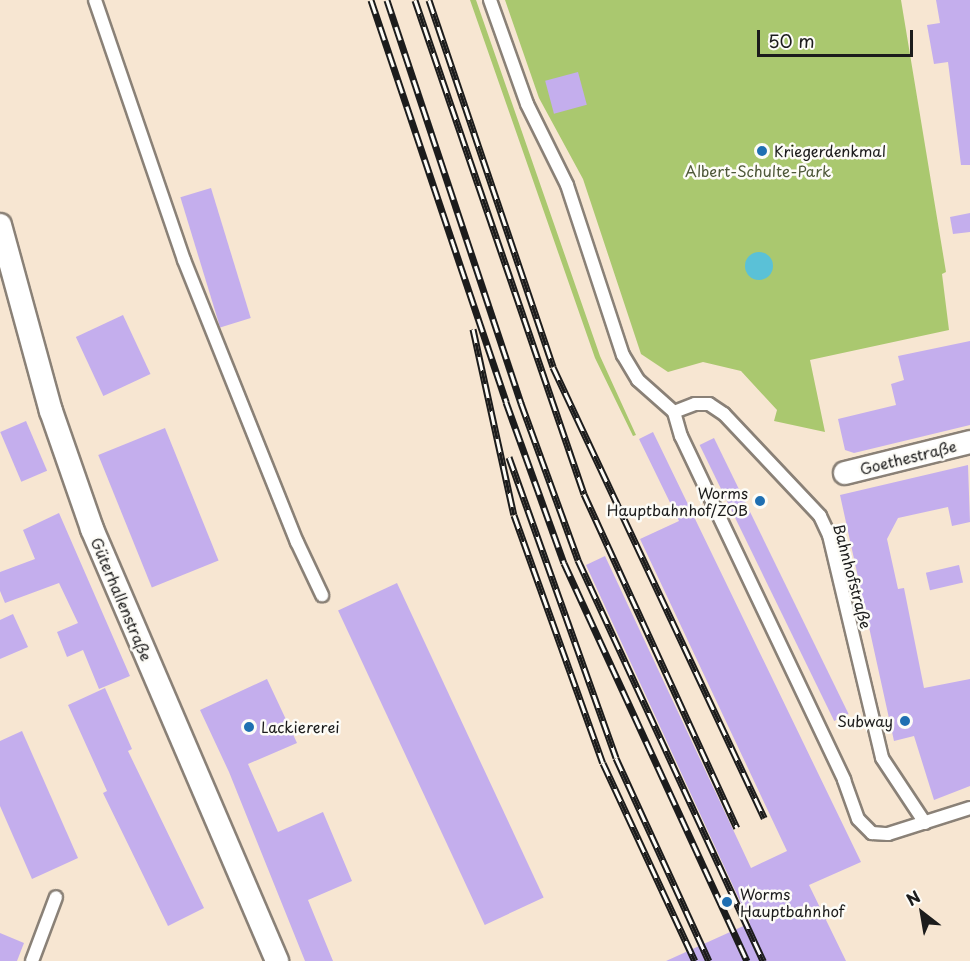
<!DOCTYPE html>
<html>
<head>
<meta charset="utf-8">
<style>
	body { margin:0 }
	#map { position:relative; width:970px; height:961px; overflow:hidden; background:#f7e6d2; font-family:"Playpen Sans",sans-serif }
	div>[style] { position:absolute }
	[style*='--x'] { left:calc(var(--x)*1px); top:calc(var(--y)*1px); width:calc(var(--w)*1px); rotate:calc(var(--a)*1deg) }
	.green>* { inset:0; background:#aac86f }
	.water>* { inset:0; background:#5ac1d7 }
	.round { border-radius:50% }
	.building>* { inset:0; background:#c4aeed; transform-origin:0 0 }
	.roads { filter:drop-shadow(2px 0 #8a8177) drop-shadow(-2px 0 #8a8177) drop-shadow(0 2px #8a8177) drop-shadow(0 -2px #8a8177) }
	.lane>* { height:12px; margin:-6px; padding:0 6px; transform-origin:6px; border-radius:6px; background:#fff }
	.street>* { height:22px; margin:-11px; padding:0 11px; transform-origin:11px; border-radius:11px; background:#fff }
	.rail>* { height:7px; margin-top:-3.5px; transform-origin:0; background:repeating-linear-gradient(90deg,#fdfcf7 0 14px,#1c1c1c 0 28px); box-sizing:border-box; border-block:2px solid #1c1c1c }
	.dots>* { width:16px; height:16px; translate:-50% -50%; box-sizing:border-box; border:3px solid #fdfcf7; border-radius:50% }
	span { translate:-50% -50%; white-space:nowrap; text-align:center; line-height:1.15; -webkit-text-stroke:5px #fdfcf7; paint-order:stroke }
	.poi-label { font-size:15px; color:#1c1c1c }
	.left { translate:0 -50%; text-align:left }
	.right { translate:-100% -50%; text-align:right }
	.park-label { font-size:15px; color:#4e5839 }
	.street-label { font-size:15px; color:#1c1c1c }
	.north { position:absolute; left:892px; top:883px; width:60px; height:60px; -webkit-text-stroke:4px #fdfcf7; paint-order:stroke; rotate:329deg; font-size:16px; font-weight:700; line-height:24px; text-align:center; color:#1c1c1c }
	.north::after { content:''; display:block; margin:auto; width:21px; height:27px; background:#1c1c1c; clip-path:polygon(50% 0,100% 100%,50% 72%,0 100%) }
	.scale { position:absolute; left:757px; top:30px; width:156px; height:27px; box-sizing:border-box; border:3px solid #1c1c1c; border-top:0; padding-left:8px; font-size:18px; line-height:21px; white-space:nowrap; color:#1c1c1c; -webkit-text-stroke:4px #fdfcf7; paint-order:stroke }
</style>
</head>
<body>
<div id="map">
	<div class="green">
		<div style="clip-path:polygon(470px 0,476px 0,600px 356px,636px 435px,633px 436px,595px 358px)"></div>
		<div style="clip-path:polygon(505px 0,901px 0,946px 272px,942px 274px,949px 330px,810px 360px,825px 432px,774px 421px,777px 410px,741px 371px,703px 362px,668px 372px,641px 354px,583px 179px,539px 98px)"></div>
	</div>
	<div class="water">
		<div class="round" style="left:745px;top:252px;width:28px;height:28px"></div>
	</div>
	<div class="building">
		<div style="clip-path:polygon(936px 0,970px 0,970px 165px,961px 165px,948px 62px,934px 64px,927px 25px,940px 23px)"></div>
		<div style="left:578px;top:72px;width:34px;height:34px;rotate:75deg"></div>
		<div style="left:211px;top:188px;width:136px;height:32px;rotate:73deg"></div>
		<div style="clip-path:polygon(970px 213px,970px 232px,953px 234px,950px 217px)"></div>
		<div style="left:123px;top:315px;width:65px;height:52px;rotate:65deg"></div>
		<div style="clip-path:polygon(970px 341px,970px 425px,854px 453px,845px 450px,838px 419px,896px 405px,891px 384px,904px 380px,898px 356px)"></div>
		<div style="left:26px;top:421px;width:54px;height:28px;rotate:67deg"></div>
		<div style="left:165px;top:428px;width:143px;height:72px;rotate:68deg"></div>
		<div style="clip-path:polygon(653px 432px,861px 862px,809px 885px,846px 961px,666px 961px,750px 923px,586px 565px,605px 556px,751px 868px,787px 851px,640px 539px,679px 521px,639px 439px)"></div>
		<div style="left:714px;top:438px;width:307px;height:16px;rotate:64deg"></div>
		<div style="clip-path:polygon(968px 465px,970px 522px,952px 526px,948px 507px,898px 518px,887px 539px,898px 589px,904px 588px,924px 688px,970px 679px,970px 786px,934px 800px,914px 736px,894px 741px,840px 495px)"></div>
		<div style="clip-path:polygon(59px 513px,130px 676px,99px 689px,83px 650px,67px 657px,57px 632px,78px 623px,59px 583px,5px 603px,0 591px,0 572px,35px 559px,23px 530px)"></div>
		<div style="left:959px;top:565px;width:18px;height:34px;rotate:77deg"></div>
		<div style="left:397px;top:583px;width:347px;height:65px;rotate:65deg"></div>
		<div style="clip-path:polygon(13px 614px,28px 647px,0 659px,0 620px)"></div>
		<div style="clip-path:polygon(267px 679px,297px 743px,248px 764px,278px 832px,323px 812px,352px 881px,308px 900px,333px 961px,305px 961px,229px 772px,200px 710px)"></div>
		<div style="clip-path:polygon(105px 688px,132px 749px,128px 751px,204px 908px,168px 926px,103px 793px,107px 791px,68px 705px)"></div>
		<div style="clip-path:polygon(22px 731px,78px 858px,32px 879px,0 806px,0 741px)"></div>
		<div style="clip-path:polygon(0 933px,24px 943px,17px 961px,0 961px)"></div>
	</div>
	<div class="roads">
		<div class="lane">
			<div style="--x:95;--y:0;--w:275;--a:71.1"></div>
			<div style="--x:184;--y:260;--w:304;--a:68.2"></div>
			<div style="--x:297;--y:542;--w:59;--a:64.7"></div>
			<div style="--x:490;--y:0;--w:110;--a:70.4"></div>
			<div style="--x:527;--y:104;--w:90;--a:63.7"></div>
			<div style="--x:567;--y:185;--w:179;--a:71.8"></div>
			<div style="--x:623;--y:355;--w:29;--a:59"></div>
			<div style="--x:638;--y:380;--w:48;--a:41.6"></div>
			<div style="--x:674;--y:412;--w:25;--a:74"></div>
			<div style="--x:681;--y:436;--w:381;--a:64.6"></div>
			<div style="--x:844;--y:780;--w:41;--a:70.3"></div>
			<div style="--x:858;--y:819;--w:20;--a:45"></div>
			<div style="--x:872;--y:833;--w:16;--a:4"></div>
			<div style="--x:888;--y:834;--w:86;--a:-17.6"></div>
			<div style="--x:674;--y:412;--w:22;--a:-21"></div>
			<div style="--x:695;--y:404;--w:14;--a:0"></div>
			<div style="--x:709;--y:404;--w:18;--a:34"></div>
			<div style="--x:724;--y:414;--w:140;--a:46.7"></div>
			<div style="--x:820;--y:516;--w:21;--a:65"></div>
			<div style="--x:829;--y:535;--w:229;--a:76.6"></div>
			<div style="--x:882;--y:758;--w:78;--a:56.5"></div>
			<div style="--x:32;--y:961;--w:68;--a:-69.4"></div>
		</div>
		<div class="street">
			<div style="--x:0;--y:225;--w:193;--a:74.7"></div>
			<div style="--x:51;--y:411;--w:125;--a:70.8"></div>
			<div style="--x:92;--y:529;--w:470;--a:66.8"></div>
			<div style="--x:845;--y:473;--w:129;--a:-13.9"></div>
		</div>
	</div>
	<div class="rail">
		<div style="--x:371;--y:0;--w:424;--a:71.4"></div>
		<div style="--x:506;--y:402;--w:171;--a:70.2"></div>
		<div style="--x:564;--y:563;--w:438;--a:65.3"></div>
		<div style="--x:387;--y:0;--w:425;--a:71.6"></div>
		<div style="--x:521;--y:403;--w:167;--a:70"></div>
		<div style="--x:578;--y:560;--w:442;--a:65.2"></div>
		<div style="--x:415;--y:0;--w:522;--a:71.11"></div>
		<div style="--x:584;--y:494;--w:367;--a:65.4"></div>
		<div style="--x:429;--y:0;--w:387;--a:71.3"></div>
		<div style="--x:553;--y:367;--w:498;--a:64.9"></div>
		<div style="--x:473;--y:329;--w:190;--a:77.6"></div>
		<div style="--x:514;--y:515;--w:263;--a:70.3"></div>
		<div style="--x:603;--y:763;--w:218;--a:65.1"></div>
		<div style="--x:509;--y:457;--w:319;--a:70.4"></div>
		<div style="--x:616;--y:758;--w:223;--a:65.4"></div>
	</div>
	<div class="dots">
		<div style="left:762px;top:151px;background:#1f6fb2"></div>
		<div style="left:760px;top:501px;background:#1f6fb2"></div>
		<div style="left:905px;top:721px;background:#1f6fb2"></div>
		<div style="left:249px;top:727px;background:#1f6fb2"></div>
		<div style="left:727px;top:902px;background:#1f6fb2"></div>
	</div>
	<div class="poi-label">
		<span class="left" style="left:774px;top:151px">Kriegerdenkmal</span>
		<span class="right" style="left:748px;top:501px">Worms<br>Hauptbahnhof/ZOB</span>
		<span class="right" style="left:893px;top:721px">Subway</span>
		<span class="left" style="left:261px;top:727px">Lackiererei</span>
		<span class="left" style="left:740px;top:902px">Worms<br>Hauptbahnhof</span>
	</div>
	<div class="park-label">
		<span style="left:758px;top:171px">Albert-Schulte-Park</span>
	</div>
	<div class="street-label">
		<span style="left:908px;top:457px;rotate:-14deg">Goethestraße</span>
		<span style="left:853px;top:576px;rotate:75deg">Bahnhofstraße</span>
		<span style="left:122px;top:599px;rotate:67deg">Güterhallenstraße</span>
	</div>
	<div class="north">N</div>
	<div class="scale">50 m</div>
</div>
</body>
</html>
